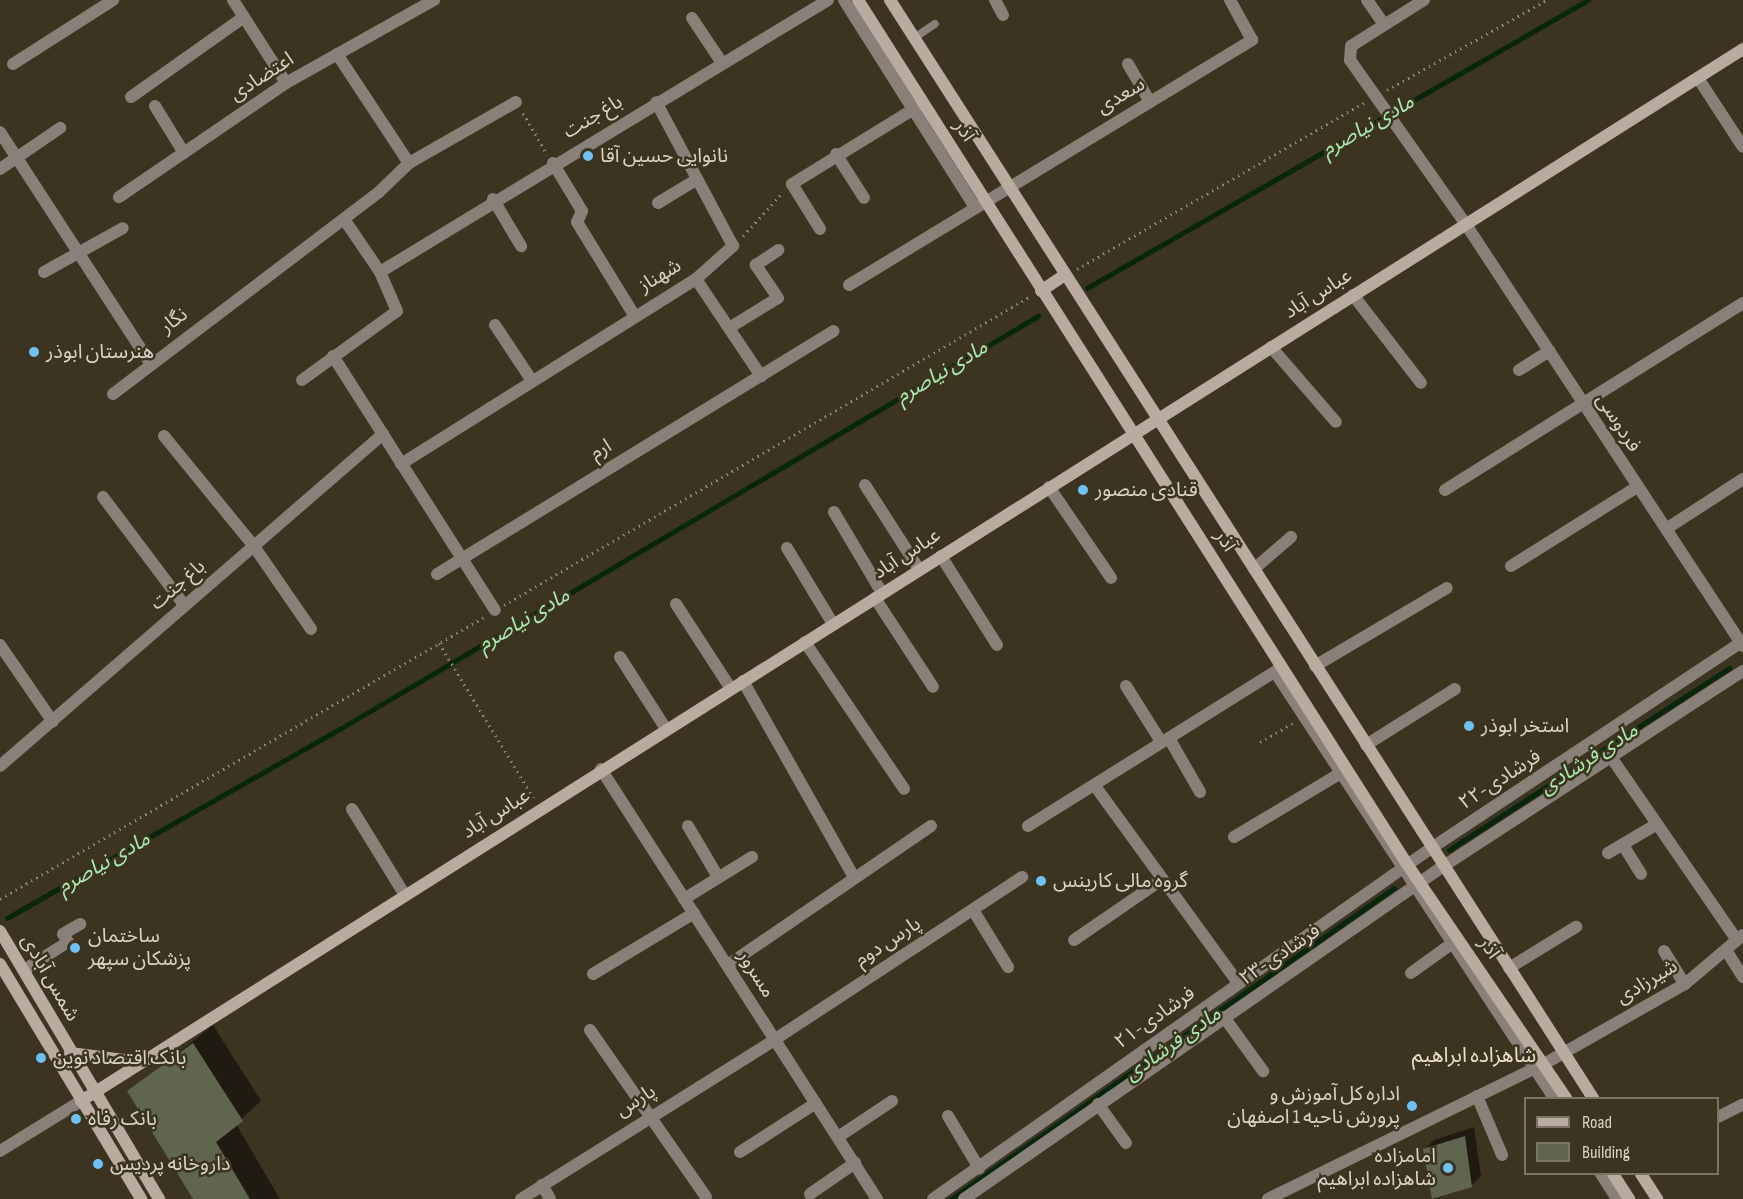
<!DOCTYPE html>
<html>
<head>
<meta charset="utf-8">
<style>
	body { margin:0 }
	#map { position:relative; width:1743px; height:1199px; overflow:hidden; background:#3c3420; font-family:"Sofia Sans Condensed","Noto Sans Arabic",sans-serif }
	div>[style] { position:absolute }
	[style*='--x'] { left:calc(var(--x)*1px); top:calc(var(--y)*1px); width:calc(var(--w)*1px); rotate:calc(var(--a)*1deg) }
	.shadow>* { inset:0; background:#0007 }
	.stream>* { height:4.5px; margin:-2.25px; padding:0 2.25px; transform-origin:2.25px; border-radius:2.25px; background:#06270c }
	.building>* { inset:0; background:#60654f }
	.path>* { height:3px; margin-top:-1.5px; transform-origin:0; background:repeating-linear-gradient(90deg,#8d8777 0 1.5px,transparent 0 6px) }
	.service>* { height:8px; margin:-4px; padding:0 4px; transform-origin:4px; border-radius:4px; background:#8a807a }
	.minor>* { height:12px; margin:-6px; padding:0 6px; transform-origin:6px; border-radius:6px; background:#8a807a }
	.tertiary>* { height:12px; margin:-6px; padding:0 6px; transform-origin:6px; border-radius:6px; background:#8a807a }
	.secondary>* { height:12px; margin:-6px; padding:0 6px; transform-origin:6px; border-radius:6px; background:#baaba0 }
	.dots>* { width:16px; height:16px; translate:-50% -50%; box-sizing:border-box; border:3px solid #3c3420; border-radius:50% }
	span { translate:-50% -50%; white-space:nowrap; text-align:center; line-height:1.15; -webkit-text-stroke:5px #3c3420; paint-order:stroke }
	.street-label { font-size:20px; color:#d8d3c7 }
	.poi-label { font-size:20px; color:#d8d3c7 }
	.left { translate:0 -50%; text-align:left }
	.right { translate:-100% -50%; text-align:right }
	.water-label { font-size:21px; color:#a7ebae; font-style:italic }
	.neighbourhood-label { font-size:21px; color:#e9dfc8 }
	.legend { position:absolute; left:1524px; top:1097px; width:195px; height:78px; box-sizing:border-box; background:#3c3420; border:2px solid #7a7463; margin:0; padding:8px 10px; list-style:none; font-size:18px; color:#d8d3c7 }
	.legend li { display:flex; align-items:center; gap:12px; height:30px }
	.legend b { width:30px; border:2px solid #7a7463 }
</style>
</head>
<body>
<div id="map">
	<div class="shadow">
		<div style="clip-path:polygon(213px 1025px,261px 1101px,236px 1124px,280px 1199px,194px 1199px,129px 1092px)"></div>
		<div style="clip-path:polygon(1474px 1127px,1481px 1176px,1471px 1186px,1434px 1199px,1425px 1149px,1434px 1140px)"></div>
	</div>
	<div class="stream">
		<div style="--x:1087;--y:288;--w:578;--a:-29.89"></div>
		<div style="--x:1449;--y:850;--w:334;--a:-33"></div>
		<div style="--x:7;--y:918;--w:383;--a:-29.6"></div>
		<div style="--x:340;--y:729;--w:811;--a:-30.61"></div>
		<div style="--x:951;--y:1199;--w:541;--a:-35.07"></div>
	</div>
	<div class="building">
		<div style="clip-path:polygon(193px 1043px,243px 1121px,216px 1142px,250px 1199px,193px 1199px,127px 1091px)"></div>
		<div style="clip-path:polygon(1465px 1136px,1472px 1187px,1432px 1199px,1423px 1149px)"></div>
	</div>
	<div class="path">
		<div style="--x:1387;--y:90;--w:184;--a:-29.4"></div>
		<div style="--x:523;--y:113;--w:48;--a:59.7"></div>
		<div style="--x:743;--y:236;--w:59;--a:-47.7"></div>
		<div style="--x:1077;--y:269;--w:333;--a:-30.1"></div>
		<div style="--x:504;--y:605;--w:609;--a:-30.4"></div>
		<div style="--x:439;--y:643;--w:184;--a:58.6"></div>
		<div style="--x:1260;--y:742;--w:39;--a:-30"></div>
		<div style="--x:0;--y:899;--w:562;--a:-30.21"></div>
	</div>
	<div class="service">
		<div style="--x:914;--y:38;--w:25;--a:-34"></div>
	</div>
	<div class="minor">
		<div style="--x:233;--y:0;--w:98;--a:57.4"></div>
		<div style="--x:844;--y:0;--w:244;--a:57.7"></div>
		<div style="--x:995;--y:0;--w:17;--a:62"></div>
		<div style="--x:1367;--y:0;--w:29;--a:55"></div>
		<div style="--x:1424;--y:0;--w:86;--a:147.8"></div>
		<div style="--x:1351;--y:46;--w:14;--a:94"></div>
		<div style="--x:1350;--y:60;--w:199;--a:54.8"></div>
		<div style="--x:1465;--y:223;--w:506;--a:56.69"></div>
		<div style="--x:692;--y:18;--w:54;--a:56.3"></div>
		<div style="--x:337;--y:54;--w:131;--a:56.6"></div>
		<div style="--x:13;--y:64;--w:119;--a:-32.6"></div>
		<div style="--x:1128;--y:64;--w:44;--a:59.9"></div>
		<div style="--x:1698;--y:78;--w:82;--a:56.9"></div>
		<div style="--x:131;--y:97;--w:138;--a:-35.3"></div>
		<div style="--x:155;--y:106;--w:55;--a:58.3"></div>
		<div style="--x:0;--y:132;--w:275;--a:57"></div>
		<div style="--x:836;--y:154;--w:52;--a:57.5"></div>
		<div style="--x:553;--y:163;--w:56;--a:58.9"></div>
		<div style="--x:582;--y:211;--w:12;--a:114"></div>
		<div style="--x:577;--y:222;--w:109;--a:58.5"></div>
		<div style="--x:0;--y:169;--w:73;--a:-34.3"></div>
		<div style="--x:119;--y:197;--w:202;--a:-34.3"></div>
		<div style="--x:286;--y:83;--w:170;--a:-29.3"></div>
		<div style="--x:493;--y:199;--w:55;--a:59.2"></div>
		<div style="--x:658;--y:203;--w:44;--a:-31.2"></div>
		<div style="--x:820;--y:229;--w:53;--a:-121.9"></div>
		<div style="--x:792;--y:184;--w:149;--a:-31.6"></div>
		<div style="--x:44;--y:272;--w:90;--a:-29.1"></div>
		<div style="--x:380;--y:272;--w:524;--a:-31.26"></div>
		<div style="--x:696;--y:279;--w:117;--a:56.2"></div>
		<div style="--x:849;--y:285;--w:472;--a:-31.3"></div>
		<div style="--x:1252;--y:40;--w:46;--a:-118.8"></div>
		<div style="--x:1353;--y:295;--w:111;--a:52.3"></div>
		<div style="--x:495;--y:325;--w:67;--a:56.5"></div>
		<div style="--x:729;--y:328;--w:57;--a:-31.5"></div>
		<div style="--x:778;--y:298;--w:40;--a:-124"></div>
		<div style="--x:756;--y:265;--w:27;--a:-34"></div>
		<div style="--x:1271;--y:347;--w:99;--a:49.1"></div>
		<div style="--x:333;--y:356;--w:301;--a:57.5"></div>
		<div style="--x:1519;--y:370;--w:36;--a:-32"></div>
		<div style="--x:302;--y:380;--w:117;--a:-36"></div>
		<div style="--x:397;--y:311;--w:43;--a:-113.6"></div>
		<div style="--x:380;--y:272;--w:64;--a:-124.2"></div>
		<div style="--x:113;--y:394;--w:334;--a:-37.2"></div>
		<div style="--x:379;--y:192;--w:42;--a:-44"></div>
		<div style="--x:409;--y:163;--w:123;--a:-29.7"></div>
		<div style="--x:164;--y:436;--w:141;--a:50.8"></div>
		<div style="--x:253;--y:545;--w:102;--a:55.4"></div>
		<div style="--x:401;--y:464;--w:348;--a:-32.1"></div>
		<div style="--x:696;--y:279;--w:50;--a:-41.7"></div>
		<div style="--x:733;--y:246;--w:163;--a:-118.1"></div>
		<div style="--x:865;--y:485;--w:100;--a:57.3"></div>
		<div style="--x:1049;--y:487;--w:110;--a:55.7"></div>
		<div style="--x:1445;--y:490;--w:352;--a:-32.1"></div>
		<div style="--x:103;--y:497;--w:135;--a:53.1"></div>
		<div style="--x:834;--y:512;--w:94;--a:59.3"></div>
		<div style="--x:1666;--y:529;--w:92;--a:-33"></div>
		<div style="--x:787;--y:548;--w:89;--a:58.8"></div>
		<div style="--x:941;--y:556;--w:105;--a:57.8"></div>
		<div style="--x:1511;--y:566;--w:149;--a:-32.1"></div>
		<div style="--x:1254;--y:569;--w:49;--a:-40.9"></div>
		<div style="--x:437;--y:574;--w:465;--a:-31.5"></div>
		<div style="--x:875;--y:598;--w:106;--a:56.9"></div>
		<div style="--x:676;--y:604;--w:101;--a:57.1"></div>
		<div style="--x:805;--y:642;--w:177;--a:56"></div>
		<div style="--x:0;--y:645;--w:93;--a:55.5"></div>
		<div style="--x:620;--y:657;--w:85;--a:57.4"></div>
		<div style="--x:1315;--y:666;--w:153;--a:-30.6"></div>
		<div style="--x:1275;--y:672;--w:509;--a:56.78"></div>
		<div style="--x:743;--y:681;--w:225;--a:60.5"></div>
		<div style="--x:1126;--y:686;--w:64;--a:57.8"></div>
		<div style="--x:1170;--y:740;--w:60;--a:60"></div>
		<div style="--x:1366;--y:745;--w:105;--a:-32.2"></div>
		<div style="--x:1611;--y:757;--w:222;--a:55.5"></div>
		<div style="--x:0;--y:766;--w:507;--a:-40.92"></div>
		<div style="--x:1095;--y:786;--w:243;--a:54"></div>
		<div style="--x:352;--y:809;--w:101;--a:58.4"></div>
		<div style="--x:688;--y:826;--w:59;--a:59.5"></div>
		<div style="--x:1028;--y:826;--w:298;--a:-32"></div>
		<div style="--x:1234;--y:837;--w:131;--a:-30.9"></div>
		<div style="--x:1623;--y:845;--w:34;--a:58"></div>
		<div style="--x:1608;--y:853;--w:57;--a:-30.6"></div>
		<div style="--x:684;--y:899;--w:80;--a:-31.7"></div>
		<div style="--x:973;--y:910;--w:67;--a:58.4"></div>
		<div style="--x:1074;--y:940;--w:104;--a:-34.5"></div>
		<div style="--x:1726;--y:950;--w:32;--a:58"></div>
		<div style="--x:1664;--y:951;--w:39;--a:58"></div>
		<div style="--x:728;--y:965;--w:246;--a:-34.4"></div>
		<div style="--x:1509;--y:968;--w:79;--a:-31.5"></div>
		<div style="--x:24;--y:970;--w:52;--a:-32.5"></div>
		<div style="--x:68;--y:942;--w:9;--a:-122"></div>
		<div style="--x:63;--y:934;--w:20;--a:-30"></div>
		<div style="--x:1411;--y:973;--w:48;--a:-35.7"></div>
		<div style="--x:593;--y:974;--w:118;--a:-31.1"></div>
		<div style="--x:1224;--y:1017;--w:67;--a:54.2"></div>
		<div style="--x:590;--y:1030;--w:203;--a:55.2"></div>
		<div style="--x:774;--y:1040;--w:297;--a:-33.3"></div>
		<div style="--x:1477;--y:1096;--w:64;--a:67"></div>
		<div style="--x:1098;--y:1104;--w:48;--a:54.3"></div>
		<div style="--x:948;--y:1116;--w:61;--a:59.2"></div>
		<div style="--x:1718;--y:1117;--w:28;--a:-27"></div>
		<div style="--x:838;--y:1137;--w:65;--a:-33.7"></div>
		<div style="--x:740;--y:1152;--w:90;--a:-32.8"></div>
		<div style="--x:1601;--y:1174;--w:30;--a:57"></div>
		<div style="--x:542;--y:1185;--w:16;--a:60"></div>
		<div style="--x:810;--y:1194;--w:55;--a:-34.6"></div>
	</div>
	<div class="tertiary">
		<div style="--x:601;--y:769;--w:511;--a:57.31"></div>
		<div style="--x:0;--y:1151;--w:95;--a:-31.7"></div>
		<div style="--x:521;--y:1199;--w:299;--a:-32.1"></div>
		<div style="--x:933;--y:1199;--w:608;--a:-35.15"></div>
		<div style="--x:1430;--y:849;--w:376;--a:-33.6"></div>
		<div style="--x:964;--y:1199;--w:582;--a:-34.78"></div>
		<div style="--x:1442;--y:867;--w:359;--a:-33.1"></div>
		<div style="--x:1268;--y:1199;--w:307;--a:-26.1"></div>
		<div style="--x:1544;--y:1064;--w:162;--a:-29.6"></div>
		<div style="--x:1685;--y:984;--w:76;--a:-40.2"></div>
	</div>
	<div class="secondary">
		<div style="--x:858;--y:0;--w:1024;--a:57.57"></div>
		<div style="--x:1407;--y:864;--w:283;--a:55.8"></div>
		<div style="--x:890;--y:0;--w:1304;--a:57.37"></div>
		<div style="--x:1041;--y:291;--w:29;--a:-34"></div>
		<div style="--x:0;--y:931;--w:312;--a:59.3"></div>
		<div style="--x:0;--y:964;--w:274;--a:59"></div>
		<div style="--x:70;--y:1053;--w:70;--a:7.4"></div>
		<div style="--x:81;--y:1101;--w:1967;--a:-32.33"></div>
		<div style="--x:1613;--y:1174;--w:30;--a:57"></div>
		<div style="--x:1641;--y:1174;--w:30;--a:57"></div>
	</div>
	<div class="dots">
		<div style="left:588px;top:156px;background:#6dc2f3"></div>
		<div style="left:34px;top:352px;background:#6dc2f3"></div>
		<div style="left:1083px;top:490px;background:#6dc2f3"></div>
		<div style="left:1469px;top:726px;background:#6dc2f3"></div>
		<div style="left:1041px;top:881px;background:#6dc2f3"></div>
		<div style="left:75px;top:948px;background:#6dc2f3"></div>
		<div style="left:41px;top:1058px;background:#6dc2f3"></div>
		<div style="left:1412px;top:1106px;background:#6dc2f3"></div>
		<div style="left:76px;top:1119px;background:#6dc2f3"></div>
		<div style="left:98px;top:1164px;background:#6dc2f3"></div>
		<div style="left:1448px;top:1168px;background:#6dc2f3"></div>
	</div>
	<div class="street-label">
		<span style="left:262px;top:77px;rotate:-33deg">اعتضادی</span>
		<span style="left:1121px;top:96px;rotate:-31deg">سعدی</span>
		<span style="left:593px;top:117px;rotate:-31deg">باغ جنت</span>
		<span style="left:964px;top:131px;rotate:57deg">آذر</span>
		<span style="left:660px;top:276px;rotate:-31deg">شهناز</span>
		<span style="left:1318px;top:294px;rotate:-32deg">عباس آباد</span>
		<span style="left:174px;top:321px;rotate:-37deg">نگار</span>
		<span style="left:1618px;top:423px;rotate:57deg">فردوسی</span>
		<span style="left:601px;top:450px;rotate:-31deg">ارم</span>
		<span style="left:1225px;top:541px;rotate:58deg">آذر</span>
		<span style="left:907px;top:554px;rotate:-33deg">عباس آباد</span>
		<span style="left:178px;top:585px;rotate:-41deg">باغ جنت</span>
		<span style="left:1500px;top:780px;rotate:-33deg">۲۲-فرشادی</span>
		<span style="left:496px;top:814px;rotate:-32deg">عباس آباد</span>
		<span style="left:888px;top:942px;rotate:-33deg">پارس دوم</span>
		<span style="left:1489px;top:948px;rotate:55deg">آذر</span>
		<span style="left:1280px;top:955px;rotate:-34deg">۲۳-فرشادی</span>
		<span style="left:756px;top:974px;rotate:58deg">مسرور</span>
		<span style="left:50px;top:978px;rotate:60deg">شمس آبادی</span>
		<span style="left:1647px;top:982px;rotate:-31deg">شیرزادی</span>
		<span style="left:1155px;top:1018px;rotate:-35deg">۲۱-فرشادی</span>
		<span style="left:636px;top:1101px;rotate:-32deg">پارس</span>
	</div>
	<div class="poi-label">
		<span class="left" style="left:600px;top:156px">نانوایی حسین آقا</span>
		<span class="left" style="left:46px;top:352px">هنرستان ابوذر</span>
		<span class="left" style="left:1095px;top:490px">قنادی منصور</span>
		<span class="left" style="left:1481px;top:726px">استخر ابوذر</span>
		<span class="left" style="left:1053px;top:881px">گروه مالی کارینس</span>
		<span class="left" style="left:88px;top:948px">ساختمان<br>پزشکان سپهر</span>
		<span class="left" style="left:53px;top:1058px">بانک اقتصاد نوین</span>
		<span class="right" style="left:1400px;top:1106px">اداره کل آموزش و<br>پرورش ناحیه 1 اصفهان</span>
		<span class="left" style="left:88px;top:1119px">بانک رفاه</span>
		<span class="right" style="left:1436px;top:1168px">امامزاده<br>شاهزاده ابراهیم</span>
		<span class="left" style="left:110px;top:1164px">داروخانه پردیس</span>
	</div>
	<div class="water-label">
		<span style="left:1368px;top:126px;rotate:-30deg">مادی نیاصرم</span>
		<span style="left:942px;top:372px;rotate:-31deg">مادی نیاصرم</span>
		<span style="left:524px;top:620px;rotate:-31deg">مادی نیاصرم</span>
		<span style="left:1589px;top:759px;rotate:-33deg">مادی فرشادی</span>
		<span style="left:104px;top:863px;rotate:-30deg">مادی نیاصرم</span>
		<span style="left:1173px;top:1044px;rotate:-35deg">مادی فرشادی</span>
	</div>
	<div class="neighbourhood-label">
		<span style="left:1474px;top:1056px">شاهزاده ابراهیم</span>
	</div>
	<ul class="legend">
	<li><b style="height:8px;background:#baaba0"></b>Road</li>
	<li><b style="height:16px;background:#60654f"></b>Building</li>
	</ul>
</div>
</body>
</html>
